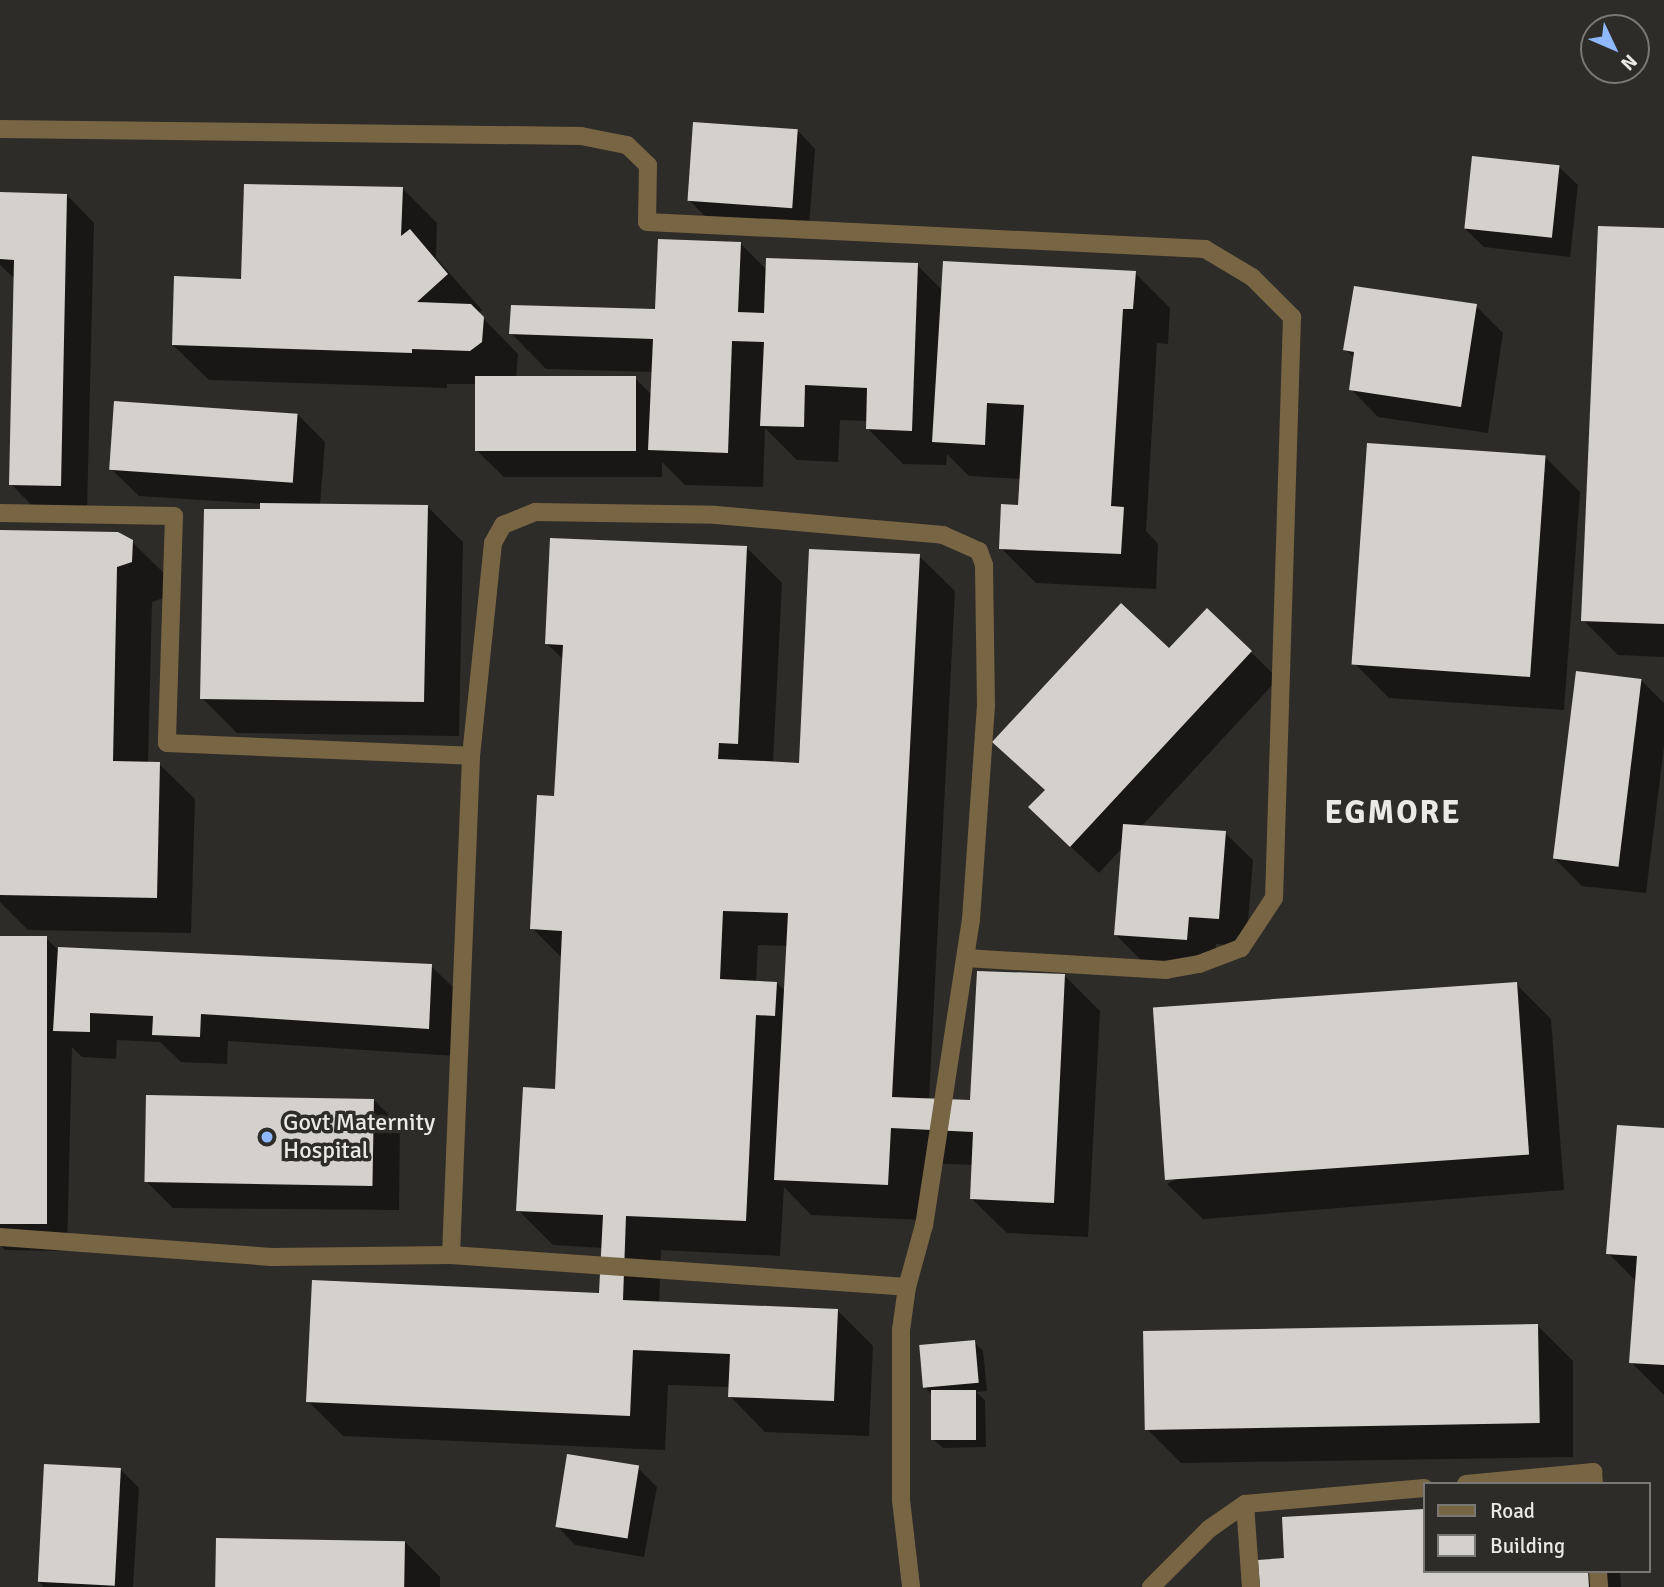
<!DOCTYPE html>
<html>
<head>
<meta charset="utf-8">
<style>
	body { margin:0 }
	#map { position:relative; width:1664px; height:1587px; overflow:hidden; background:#2e2c28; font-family:Signika,sans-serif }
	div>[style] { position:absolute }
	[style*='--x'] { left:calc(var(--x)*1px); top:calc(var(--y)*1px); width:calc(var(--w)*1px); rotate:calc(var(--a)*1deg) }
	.shadow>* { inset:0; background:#0007 }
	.building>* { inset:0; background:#d4d1cc; transform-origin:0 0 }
	.minor>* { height:18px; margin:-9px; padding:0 9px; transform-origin:9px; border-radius:9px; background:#786544 }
	.dots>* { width:19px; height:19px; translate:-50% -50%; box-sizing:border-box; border:4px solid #2e2c28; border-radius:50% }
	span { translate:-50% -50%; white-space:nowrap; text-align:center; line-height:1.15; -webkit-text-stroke:7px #2e2c28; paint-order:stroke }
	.poi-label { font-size:24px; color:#eae9e6 }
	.left { translate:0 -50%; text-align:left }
	.district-label { font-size:32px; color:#eae9e6; font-weight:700; letter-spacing:2px }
	.legend { position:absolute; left:1423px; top:1482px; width:228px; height:91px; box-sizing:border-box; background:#2e2c28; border:2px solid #797874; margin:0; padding:9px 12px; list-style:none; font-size:21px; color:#eae9e6 }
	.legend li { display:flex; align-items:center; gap:14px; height:35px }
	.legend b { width:35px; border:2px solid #797874 }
	.north { position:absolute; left:1580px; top:14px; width:70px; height:70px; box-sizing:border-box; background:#2e2c28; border:2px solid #797874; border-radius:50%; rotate:134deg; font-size:19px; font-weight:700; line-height:28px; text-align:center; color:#eae9e6 }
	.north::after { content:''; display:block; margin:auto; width:24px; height:32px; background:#90b8fd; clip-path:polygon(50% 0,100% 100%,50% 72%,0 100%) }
</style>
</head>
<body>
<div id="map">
	<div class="shadow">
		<div style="clip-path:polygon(797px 130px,815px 149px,809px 226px,708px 219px,689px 200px)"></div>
		<div style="clip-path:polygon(1559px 167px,1578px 185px,1570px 257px,1484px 247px,1465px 229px)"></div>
		<div style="clip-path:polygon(402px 188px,437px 223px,436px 258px,482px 310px,478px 313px,518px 354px,516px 378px,635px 378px,652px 395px,653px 372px,546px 369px,511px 333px,657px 311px,740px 243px,768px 271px,917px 265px,943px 291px,1135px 273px,1170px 308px,1168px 344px,1157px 343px,1146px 531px,1158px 544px,1156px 589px,1036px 583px,1001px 548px,1019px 507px,1021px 479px,969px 476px,947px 454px,946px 465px,903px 464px,868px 429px,868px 421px,840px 420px,838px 462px,797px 460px,765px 428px,763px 487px,685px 485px,662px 462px,662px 477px,504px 477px,476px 450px,477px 384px,447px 384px,447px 388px,209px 380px,173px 345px,243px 281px)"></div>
		<div style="clip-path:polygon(0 194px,67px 195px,94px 223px,87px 512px,38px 512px,11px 484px,16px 280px,0 265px)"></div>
		<div style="clip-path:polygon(1664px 230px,1664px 657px,1618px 655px,1583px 620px)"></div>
		<div style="clip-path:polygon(1476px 306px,1503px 333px,1488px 433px,1378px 417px,1351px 389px,1355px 359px,1345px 349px)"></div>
		<div style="clip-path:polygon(298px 415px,325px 442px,320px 505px,428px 507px,463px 542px,459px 736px,237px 733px,202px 698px,262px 504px,139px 496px,111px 469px)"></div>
		<div style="clip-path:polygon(1545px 457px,1580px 492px,1564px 710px,1389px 698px,1354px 663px)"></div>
		<div style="clip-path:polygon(132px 542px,168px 577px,166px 597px,152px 602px,148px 764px,159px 764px,195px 799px,191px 933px,28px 930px,0 902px,0 595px)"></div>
		<div style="clip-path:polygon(evenodd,747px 548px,782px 583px,773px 763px,800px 764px,919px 556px,955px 591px,929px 1100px,972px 1102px,1065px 976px,1100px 1011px,1088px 1237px,1007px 1233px,971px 1198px,973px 1165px,926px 1163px,923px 1220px,811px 1215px,784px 1187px,780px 1256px,661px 1250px,659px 1304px,838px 1311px,873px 1346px,869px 1436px,765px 1432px,730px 1396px,730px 1387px,668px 1385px,665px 1450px,343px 1436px,308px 1401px,601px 1295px,603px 1248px,553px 1245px,518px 1210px,556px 1091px,563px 959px,532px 928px,556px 798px,564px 660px,546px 643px,747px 548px,758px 945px,788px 946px,786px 992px,777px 983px,756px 982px,758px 945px)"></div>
		<div style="clip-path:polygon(1169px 651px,1251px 652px,1278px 679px,1141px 827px,1225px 833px,1253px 860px,1246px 946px,1216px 944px,1214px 967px,1143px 962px,1116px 935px,1123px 847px,1099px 873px,1057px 834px,1046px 791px,1022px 769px)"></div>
		<div style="clip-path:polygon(1641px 680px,1664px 703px,1664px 746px,1646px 893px,1582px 886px,1555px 859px)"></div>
		<div style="clip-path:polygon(0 937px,46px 938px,59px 951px,431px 966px,459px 993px,456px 1056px,228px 1041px,227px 1064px,181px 1062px,160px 1042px,117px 1040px,116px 1059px,82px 1057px,72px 1047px,67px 1251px,5px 1250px,0 1245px)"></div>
		<div style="clip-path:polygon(1516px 984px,1551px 1019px,1564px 1190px,1203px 1219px,1167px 1184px)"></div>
		<div style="clip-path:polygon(373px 1099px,400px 1126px,399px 1210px,173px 1208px,146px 1181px)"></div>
		<div style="clip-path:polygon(1664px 1130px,1664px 1395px,1631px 1362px,1637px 1282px,1608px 1253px)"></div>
		<div style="clip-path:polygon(1538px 1326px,1573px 1361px,1573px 1457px,1181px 1463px,1146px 1428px)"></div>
		<div style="clip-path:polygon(974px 1342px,983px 1351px,987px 1391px,976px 1392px,985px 1400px,986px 1447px,943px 1448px,934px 1440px,933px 1396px,924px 1386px)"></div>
		<div style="clip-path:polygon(638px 1468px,657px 1487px,644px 1557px,575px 1545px,557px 1526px)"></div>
		<div style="clip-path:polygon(120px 1469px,139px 1488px,133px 1587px,44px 1587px,39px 1582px)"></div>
		<div style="clip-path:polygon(1424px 1510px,1424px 1571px,1620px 1571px,1621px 1587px,1261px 1587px,1286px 1559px,1284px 1519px)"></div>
		<div style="clip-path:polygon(405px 1542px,440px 1577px,440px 1587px,217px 1587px)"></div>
	</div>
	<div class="building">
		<div style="left:693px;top:122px;width:105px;height:79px;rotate:4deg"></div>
		<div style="left:1472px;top:156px;width:88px;height:73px;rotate:6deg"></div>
		<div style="clip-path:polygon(244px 184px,403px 187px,401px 236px,410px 229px,448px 274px,417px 302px,471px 304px,484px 317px,482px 342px,470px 351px,412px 349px,412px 353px,172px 345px,174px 276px,241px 279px)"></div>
		<div style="clip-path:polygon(0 192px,67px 194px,61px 486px,9px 485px,14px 260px,0 259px)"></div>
		<div style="clip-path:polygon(1598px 226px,1664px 228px,1664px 624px,1581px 621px)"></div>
		<div style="clip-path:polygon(658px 239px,741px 242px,738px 312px,764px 313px,766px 258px,918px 263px,912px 431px,866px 429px,867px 388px,805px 385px,804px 427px,760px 426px,764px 342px,732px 341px,728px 453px,648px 450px,653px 339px,509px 334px,511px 305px,655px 309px)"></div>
		<div style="clip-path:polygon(943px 261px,1136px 271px,1133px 309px,1123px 309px,1111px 506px,1124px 507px,1121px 554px,999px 549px,1001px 504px,1018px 505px,1024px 405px,987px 403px,985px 445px,932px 442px)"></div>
		<div style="clip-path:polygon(1354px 286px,1477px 304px,1461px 407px,1349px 390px,1354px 352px,1343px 350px)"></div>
		<div style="left:475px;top:376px;width:161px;height:75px"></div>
		<div style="left:114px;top:401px;width:184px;height:69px;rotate:4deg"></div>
		<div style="left:1367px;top:443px;width:179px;height:222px;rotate:4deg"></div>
		<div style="clip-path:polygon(260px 503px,428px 505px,424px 702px,200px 699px,204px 509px,260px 509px)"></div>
		<div style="clip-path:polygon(0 530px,118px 532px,133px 540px,132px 562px,117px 567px,113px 761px,160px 762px,157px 898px,0 895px)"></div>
		<div style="clip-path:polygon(550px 538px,747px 546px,738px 744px,719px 743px,718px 759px,765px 761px,799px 763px,809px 549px,920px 554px,892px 1097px,970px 1100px,977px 971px,1065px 974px,1054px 1203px,970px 1199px,973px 1132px,891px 1128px,888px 1185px,774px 1180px,788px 913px,723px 911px,720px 979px,777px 982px,775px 1016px,756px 1015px,746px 1221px,626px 1216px,623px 1300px,838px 1309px,834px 1401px,728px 1397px,730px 1354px,633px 1350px,630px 1416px,306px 1402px,312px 1280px,599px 1293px,603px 1215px,516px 1211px,523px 1087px,555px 1089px,562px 931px,530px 929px,537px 795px,554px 796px,563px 645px,545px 644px)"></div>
		<div style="clip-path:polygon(1121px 603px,1169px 648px,1207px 608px,1252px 651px,1070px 847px,1028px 807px,1045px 790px,992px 742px)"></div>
		<div style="left:1576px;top:671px;width:66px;height:189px;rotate:7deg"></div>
		<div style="clip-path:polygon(1123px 824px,1226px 831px,1219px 919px,1189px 917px,1187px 940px,1114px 935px)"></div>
		<div style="left:0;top:936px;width:47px;height:288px"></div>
		<div style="clip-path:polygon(58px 947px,432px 964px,429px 1029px,201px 1014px,200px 1037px,152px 1035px,153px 1016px,90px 1013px,90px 1032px,53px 1031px)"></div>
		<div style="left:1517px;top:982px;width:173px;height:365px;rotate:86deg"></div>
		<div style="left:146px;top:1095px;width:228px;height:87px;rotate:1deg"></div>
		<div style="clip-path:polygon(1617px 1125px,1664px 1128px,1664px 1365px,1629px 1363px,1637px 1256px,1606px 1254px)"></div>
		<div style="left:1538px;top:1324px;width:99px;height:395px;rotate:89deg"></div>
		<div style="left:975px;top:1340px;width:43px;height:56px;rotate:85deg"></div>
		<div style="left:931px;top:1390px;width:45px;height:50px"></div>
		<div style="left:567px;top:1454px;width:73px;height:74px;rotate:9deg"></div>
		<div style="left:44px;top:1464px;width:77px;height:118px;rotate:3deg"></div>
		<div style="clip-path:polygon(1424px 1509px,1424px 1571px,1588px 1571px,1589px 1587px,1260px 1587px,1258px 1560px,1284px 1558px,1282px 1517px)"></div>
		<div style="left:216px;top:1538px;width:189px;height:49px;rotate:1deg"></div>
	</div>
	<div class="minor">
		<div style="--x:0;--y:129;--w:581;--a:0.69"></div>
		<div style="--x:581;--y:136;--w:47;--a:11.1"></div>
		<div style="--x:627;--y:145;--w:29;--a:44"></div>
		<div style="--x:648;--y:165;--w:57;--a:91"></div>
		<div style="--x:647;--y:222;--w:559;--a:2.77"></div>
		<div style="--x:1205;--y:249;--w:55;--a:30.8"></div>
		<div style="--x:1252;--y:277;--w:57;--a:45"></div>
		<div style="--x:1292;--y:317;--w:581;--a:91.77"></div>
		<div style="--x:1274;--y:898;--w:60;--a:123.4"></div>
		<div style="--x:1241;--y:948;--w:45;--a:159.1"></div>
		<div style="--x:1199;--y:964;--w:34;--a:170"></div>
		<div style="--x:1166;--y:970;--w:201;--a:-176.6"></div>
		<div style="--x:0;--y:513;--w:174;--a:1"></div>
		<div style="--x:174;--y:516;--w:227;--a:91.8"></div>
		<div style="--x:167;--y:743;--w:304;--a:2.4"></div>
		<div style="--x:0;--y:1237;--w:272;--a:4.2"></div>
		<div style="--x:271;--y:1257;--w:180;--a:-0.6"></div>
		<div style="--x:451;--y:1255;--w:457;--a:4"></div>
		<div style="--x:907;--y:1287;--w:43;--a:97.9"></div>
		<div style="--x:901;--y:1330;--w:170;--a:90"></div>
		<div style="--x:901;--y:1500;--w:88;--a:83.4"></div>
		<div style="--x:451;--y:1255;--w:499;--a:-87.7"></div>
		<div style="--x:471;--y:756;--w:214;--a:-84.1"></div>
		<div style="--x:493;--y:543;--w:21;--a:-61"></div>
		<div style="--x:503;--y:525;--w:35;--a:-22"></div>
		<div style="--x:535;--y:512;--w:181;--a:0.9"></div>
		<div style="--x:716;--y:515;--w:228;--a:5"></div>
		<div style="--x:943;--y:535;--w:39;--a:24"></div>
		<div style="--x:979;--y:551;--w:15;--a:70"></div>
		<div style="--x:984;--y:565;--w:140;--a:89.2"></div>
		<div style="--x:986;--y:705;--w:215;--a:94"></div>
		<div style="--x:971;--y:919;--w:310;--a:98.7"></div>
		<div style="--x:924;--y:1225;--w:64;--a:105.3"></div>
		<div style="--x:1466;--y:1484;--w:128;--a:-5.4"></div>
		<div style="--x:1593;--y:1472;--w:12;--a:85"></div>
		<div style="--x:1245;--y:1504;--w:83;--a:85.9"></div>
		<div style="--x:1598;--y:1571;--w:16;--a:86"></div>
		<div style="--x:1151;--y:1587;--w:82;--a:-45"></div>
		<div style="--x:1209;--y:1529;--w:44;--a:-34.8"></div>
		<div style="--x:1245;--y:1504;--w:180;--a:-5.1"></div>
	</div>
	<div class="dots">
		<div style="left:267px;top:1137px;background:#90b8fd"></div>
	</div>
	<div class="poi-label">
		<span class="left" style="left:283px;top:1137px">Govt Maternity<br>Hospital</span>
	</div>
	<div class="district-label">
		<span style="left:1393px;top:813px">EGMORE</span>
	</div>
	<ul class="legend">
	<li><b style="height:9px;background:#786544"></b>Road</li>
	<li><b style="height:19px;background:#d4d1cc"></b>Building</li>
	</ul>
	<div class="north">N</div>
</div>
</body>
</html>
